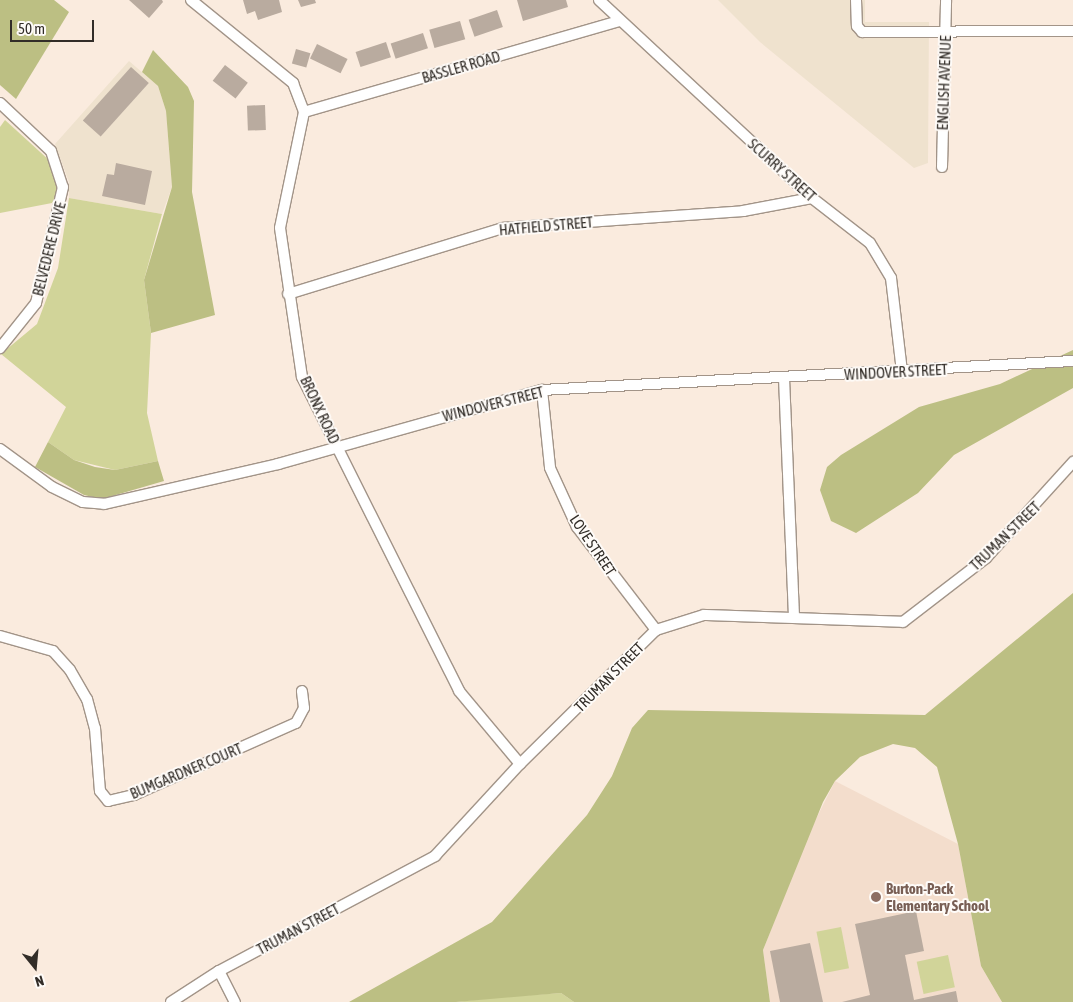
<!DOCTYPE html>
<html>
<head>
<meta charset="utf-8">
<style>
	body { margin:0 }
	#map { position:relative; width:1073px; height:1002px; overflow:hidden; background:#faebde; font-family:"Asap Condensed",sans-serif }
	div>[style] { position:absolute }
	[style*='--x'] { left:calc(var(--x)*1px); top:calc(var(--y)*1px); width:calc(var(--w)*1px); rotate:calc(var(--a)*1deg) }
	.commercial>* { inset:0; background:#efe2ce }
	.built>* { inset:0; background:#f3ddcc }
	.green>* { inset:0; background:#d1d499; transform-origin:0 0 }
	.forest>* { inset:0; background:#bcbf83 }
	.building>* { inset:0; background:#b9ab9f; transform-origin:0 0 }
	.roads { filter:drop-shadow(1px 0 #a29488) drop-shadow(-1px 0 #a29488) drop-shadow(0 1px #a29488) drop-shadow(0 -1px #a29488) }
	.minor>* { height:10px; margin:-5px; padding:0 5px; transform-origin:5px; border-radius:5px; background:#fff }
	.dots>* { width:14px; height:14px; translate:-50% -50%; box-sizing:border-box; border:2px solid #fefbf8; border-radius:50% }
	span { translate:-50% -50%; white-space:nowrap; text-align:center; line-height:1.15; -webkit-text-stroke:4px #fefbf8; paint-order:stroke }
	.street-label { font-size:15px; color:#322d28 }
	.education-label { font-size:15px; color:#785e54; font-weight:700 }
	.left { translate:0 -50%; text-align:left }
	.north { position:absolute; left:10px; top:942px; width:50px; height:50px; -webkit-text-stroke:4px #fefbf8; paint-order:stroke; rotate:163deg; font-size:14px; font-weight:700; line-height:20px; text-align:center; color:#322d28 }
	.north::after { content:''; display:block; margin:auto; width:18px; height:22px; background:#322d28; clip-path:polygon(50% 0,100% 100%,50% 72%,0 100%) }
	.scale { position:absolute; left:10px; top:20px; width:84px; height:22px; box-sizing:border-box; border:2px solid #322d28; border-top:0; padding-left:6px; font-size:15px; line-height:18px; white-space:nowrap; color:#322d28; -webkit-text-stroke:4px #fefbf8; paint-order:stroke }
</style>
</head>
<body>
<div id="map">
	<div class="commercial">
		<div style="clip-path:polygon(718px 0,865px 0,865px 22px,929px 22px,928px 163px,914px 168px,760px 42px)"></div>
		<div style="clip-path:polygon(129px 61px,158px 86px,166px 111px,172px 187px,162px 214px,69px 198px,69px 182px,55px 144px)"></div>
	</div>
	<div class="built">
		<div style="clip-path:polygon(835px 781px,958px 844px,981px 966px,1002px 1002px,770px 1002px,763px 950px,810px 831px)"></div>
	</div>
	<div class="green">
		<div style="clip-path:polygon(5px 120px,50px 161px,58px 192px,52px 203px,0 213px,0 127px)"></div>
		<div style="clip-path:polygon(69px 198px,162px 214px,144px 280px,151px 333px,147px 413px,158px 461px,115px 470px,74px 460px,48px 442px,66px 407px,1px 354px,37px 324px,58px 268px)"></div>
		<div style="left:841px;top:927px;width:42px;height:25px;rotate:79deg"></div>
		<div style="left:948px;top:955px;width:33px;height:32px;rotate:78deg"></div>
		<div style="clip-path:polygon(561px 993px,574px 1002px,456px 1002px,499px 997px)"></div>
	</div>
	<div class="forest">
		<div style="clip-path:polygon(0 0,54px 0,69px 12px,16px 99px,0 85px)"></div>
		<div style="clip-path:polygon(153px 50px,188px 87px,194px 101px,192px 192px,215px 315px,151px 333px,144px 280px,172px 187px,166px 111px,158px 86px,142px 72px)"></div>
		<div style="clip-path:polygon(1073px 350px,1073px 388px,954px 455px,918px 493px,856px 533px,831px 521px,820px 490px,827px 467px,841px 455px,919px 407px,1000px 384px)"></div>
		<div style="clip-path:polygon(48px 442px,74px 460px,95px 467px,115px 470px,158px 461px,164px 481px,102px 499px,84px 495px,35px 467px)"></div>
		<div style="clip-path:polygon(1073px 593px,1073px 1002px,1002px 1002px,981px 966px,958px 844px,937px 767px,915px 748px,893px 744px,860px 757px,835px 781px,823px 802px,763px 950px,770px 1002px,574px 1002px,561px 993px,456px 1002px,349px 1002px,492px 922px,587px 815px,612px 776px,632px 728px,648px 710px,925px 715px)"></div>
	</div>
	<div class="building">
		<div style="clip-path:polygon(129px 0,162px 0,163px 2px,149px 18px)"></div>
		<div style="clip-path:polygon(243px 0,279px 0,282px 12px,258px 20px,255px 11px,247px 14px)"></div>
		<div style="clip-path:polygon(298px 0,315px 0,316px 3px,301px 7px)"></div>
		<div style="clip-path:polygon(517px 0,566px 0,568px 7px,523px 21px)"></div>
		<div style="left:497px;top:10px;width:18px;height:30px;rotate:71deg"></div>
		<div style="left:460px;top:21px;width:19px;height:32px;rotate:74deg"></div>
		<div style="left:423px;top:33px;width:16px;height:34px;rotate:72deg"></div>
		<div style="left:386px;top:42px;width:16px;height:32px;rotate:72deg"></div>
		<div style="left:317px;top:44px;width:34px;height:16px;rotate:26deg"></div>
		<div style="left:296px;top:49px;width:15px;height:15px;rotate:16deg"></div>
		<div style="left:225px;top:65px;width:29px;height:20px;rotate:38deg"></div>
		<div style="left:131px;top:67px;width:24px;height:72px;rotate:42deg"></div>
		<div style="left:265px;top:105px;width:25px;height:18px;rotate:88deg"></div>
		<div style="clip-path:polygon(116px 163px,152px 171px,145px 205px,102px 196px,107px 174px,114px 175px)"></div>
		<div style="clip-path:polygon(916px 911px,924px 951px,905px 955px,914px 1000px,956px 991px,958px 1002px,842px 1002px,870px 995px,855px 924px)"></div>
		<div style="clip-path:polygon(810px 943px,823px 1002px,780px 1002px,770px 951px)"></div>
	</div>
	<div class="roads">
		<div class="minor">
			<div style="--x:191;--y:0;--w:132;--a:39.1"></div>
			<div style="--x:293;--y:83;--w:31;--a:69"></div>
			<div style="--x:304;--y:112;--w:118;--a:101.7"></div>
			<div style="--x:280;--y:228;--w:151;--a:81.6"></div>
			<div style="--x:302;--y:377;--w:351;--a:63.4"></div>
			<div style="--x:459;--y:691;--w:95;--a:50.1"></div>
			<div style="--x:599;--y:0;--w:291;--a:42.9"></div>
			<div style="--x:812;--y:198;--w:73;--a:37.8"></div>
			<div style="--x:870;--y:243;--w:41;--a:59"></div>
			<div style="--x:891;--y:278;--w:95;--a:83.3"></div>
			<div style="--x:856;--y:0;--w:26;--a:88"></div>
			<div style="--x:857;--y:26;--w:8;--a:50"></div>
			<div style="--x:862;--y:32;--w:211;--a:-0.3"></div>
			<div style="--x:0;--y:103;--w:70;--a:43.3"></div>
			<div style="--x:51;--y:151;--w:38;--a:72"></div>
			<div style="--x:63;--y:187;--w:119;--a:103.1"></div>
			<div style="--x:36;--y:303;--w:58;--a:128.7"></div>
			<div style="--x:304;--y:112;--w:328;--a:-16.1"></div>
			<div style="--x:942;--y:167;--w:167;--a:-88.6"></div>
			<div style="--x:288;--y:294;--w:224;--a:-17.1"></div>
			<div style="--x:502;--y:228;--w:242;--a:-4"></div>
			<div style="--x:743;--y:211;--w:70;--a:-10.7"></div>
			<div style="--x:784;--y:378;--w:240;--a:87.6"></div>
			<div style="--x:542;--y:390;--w:78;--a:84.1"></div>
			<div style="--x:550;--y:468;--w:65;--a:65.4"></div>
			<div style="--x:577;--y:527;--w:130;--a:52.5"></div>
			<div style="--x:0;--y:449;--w:64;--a:36.2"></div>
			<div style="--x:52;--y:487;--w:34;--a:26"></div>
			<div style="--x:83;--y:502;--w:21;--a:5"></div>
			<div style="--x:104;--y:504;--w:179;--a:-12.9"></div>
			<div style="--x:278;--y:464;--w:274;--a:-15.7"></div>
			<div style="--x:542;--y:390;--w:532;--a:-3.13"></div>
			<div style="--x:0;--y:636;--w:55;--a:15.8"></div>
			<div style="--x:53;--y:651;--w:25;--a:48"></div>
			<div style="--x:70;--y:670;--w:34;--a:60"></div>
			<div style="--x:87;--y:699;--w:30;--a:75"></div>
			<div style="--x:95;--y:728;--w:63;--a:85.5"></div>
			<div style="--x:100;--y:791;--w:13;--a:51"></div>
			<div style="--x:108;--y:801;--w:27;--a:-13"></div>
			<div style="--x:134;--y:795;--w:177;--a:-24"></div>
			<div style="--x:296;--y:723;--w:17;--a:-62"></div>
			<div style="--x:304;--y:708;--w:17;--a:-97"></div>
			<div style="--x:219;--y:971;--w:35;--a:63"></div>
			<div style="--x:171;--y:1002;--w:57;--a:-32.9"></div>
			<div style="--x:219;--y:971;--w:245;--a:-28"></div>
			<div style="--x:435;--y:856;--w:125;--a:-47.3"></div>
			<div style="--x:520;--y:764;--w:191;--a:-44.6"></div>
			<div style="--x:656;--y:630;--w:50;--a:-17.4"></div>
			<div style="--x:704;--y:615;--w:199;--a:2"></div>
			<div style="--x:903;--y:622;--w:105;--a:-37.6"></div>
			<div style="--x:986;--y:558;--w:130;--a:-47.8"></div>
		</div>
	</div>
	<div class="dots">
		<div style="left:876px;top:897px;background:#8d6e63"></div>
	</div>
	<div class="street-label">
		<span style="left:461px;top:67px;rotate:-16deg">BASSLER ROAD</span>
		<span style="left:944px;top:83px;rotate:-88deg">ENGLISH AVENUE</span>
		<span style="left:782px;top:170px;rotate:42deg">SCURRY STREET</span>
		<span style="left:546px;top:226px;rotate:-5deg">HATFIELD STREET</span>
		<span style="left:49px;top:249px;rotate:-76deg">BELVEDERE DRIVE</span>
		<span style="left:896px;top:372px;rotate:-3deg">WINDOVER STREET</span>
		<span style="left:493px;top:404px;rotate:-14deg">WINDOVER STREET</span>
		<span style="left:320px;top:410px;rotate:65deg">BRONX ROAD</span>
		<span style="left:1005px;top:536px;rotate:-44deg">TRUMAN STREET</span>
		<span style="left:593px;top:545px;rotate:56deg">LOVE STREET</span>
		<span style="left:609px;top:677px;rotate:-45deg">TRUMAN STREET</span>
		<span style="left:186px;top:771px;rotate:-23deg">BUMGARDNER COURT</span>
		<span style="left:298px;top:929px;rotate:-28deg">TRUMAN STREET</span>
	</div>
	<div class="education-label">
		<span class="left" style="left:886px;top:897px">Burton-Pack<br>Elementary School</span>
	</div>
	<div class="north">N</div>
	<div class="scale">50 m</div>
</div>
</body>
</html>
